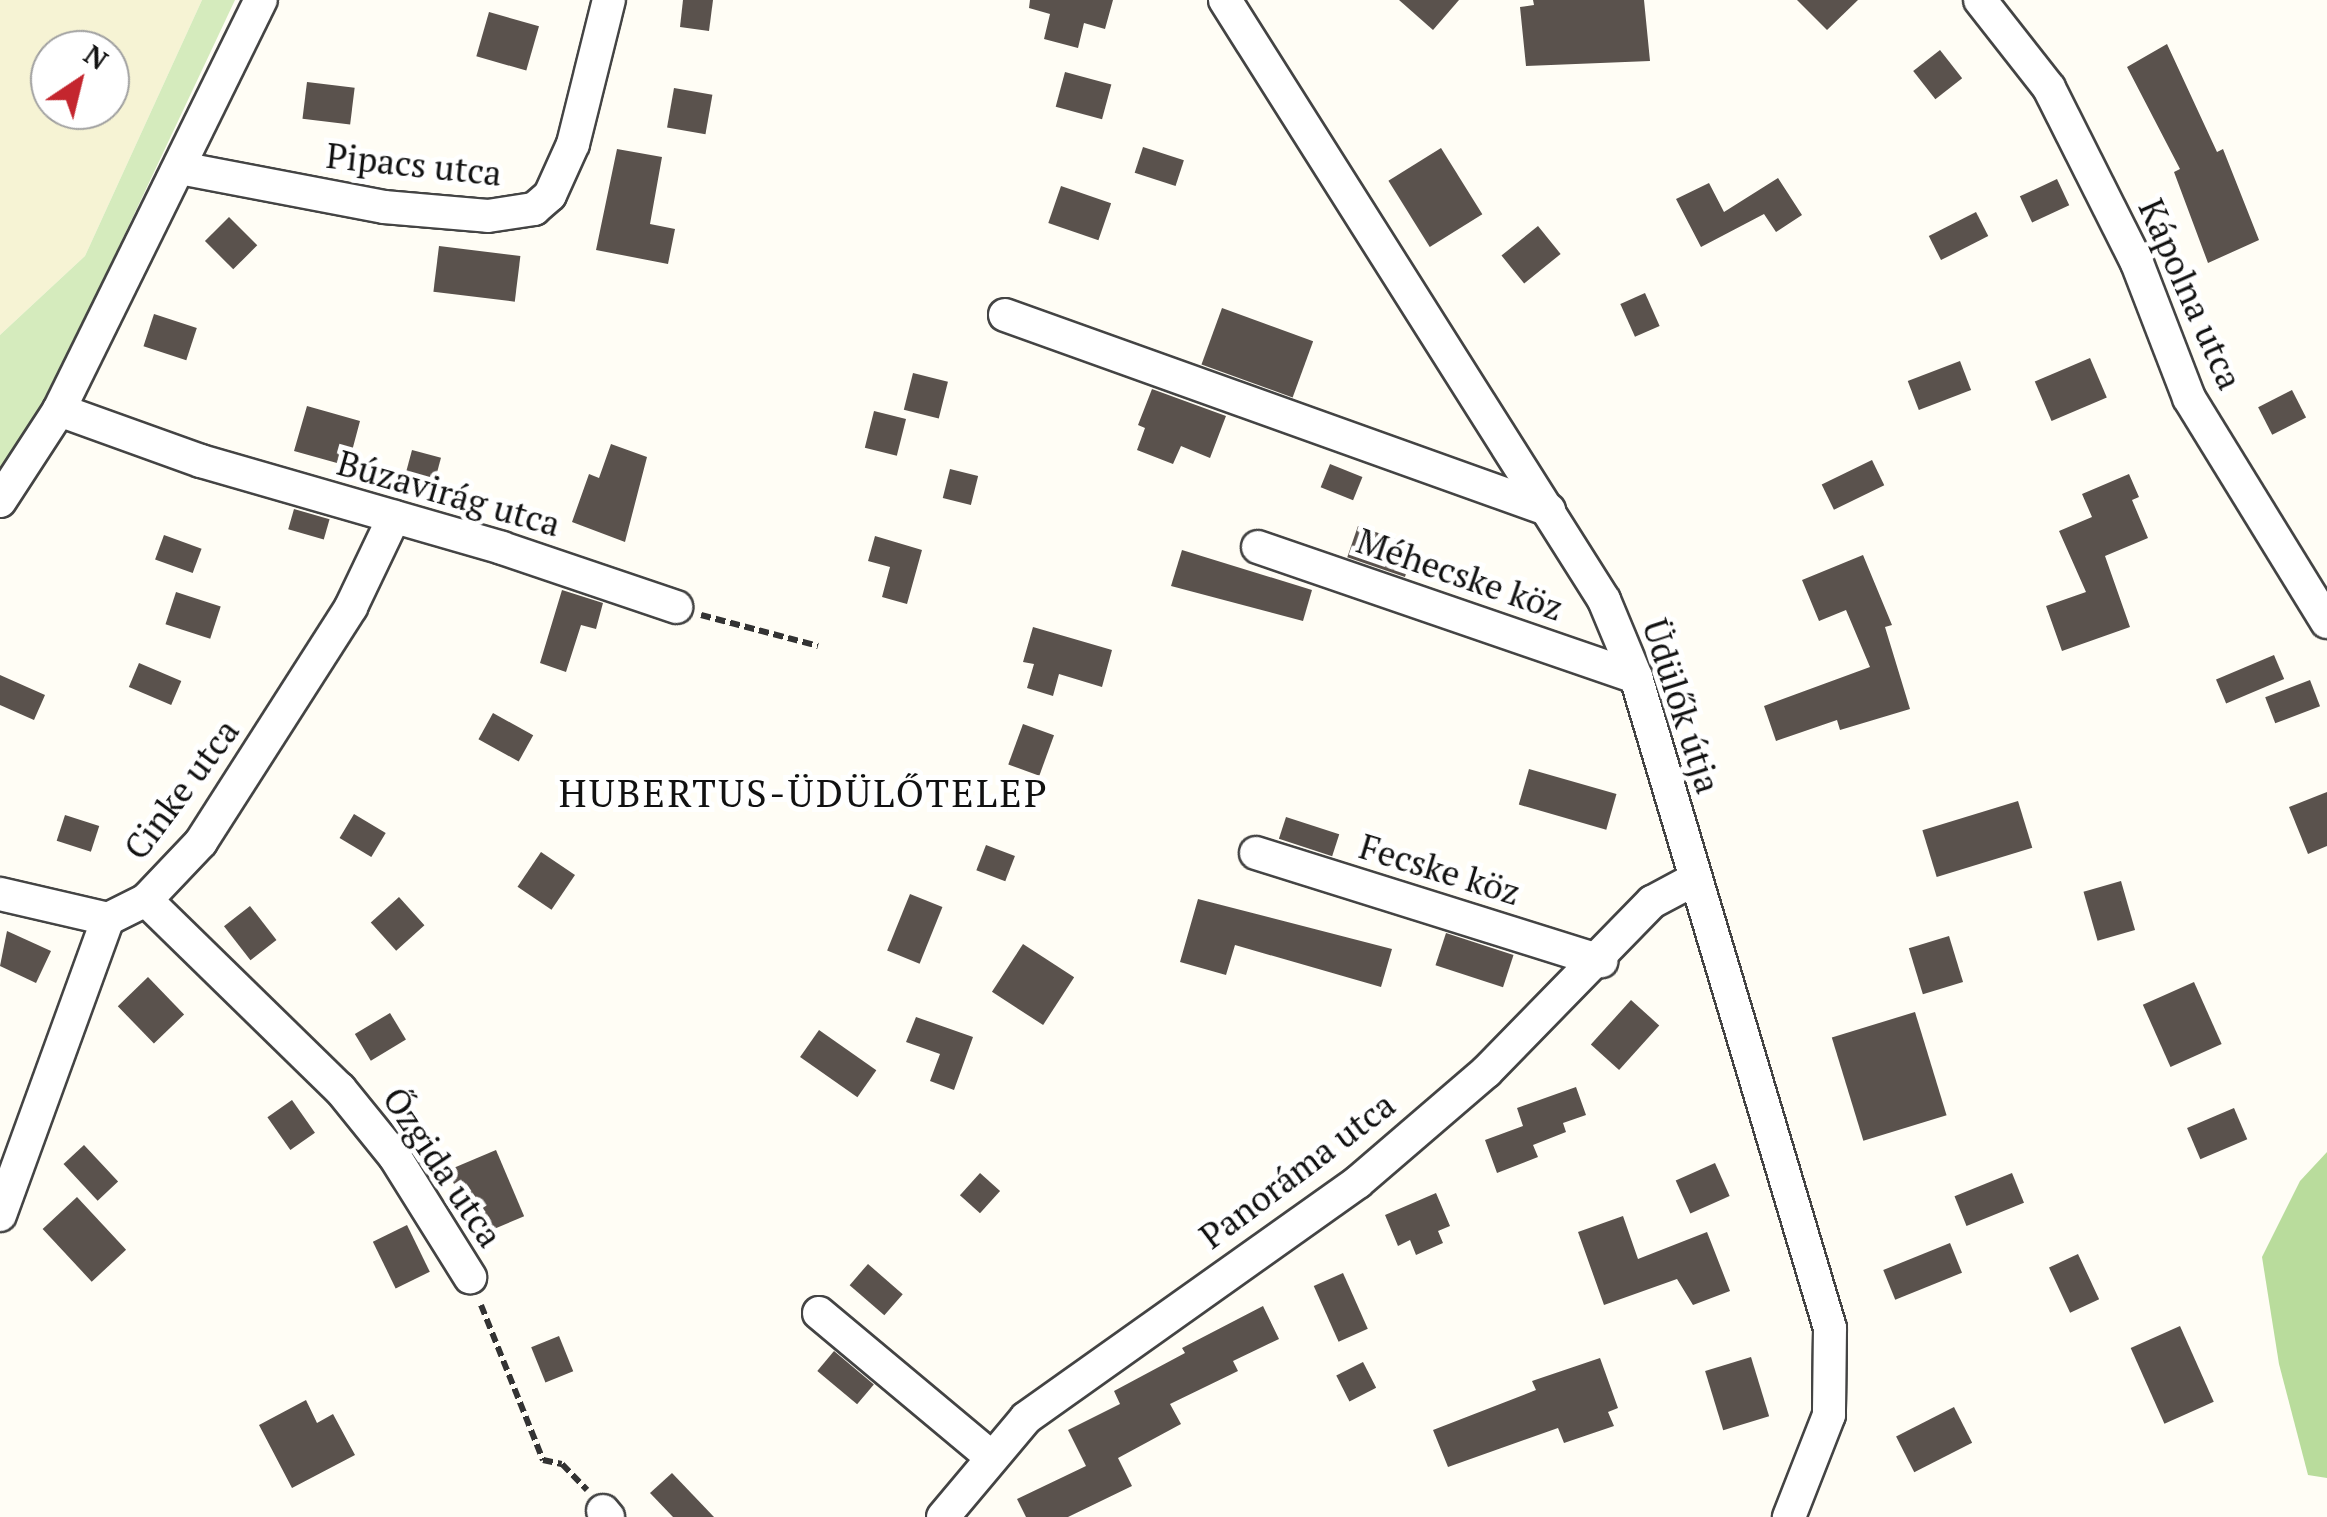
<!DOCTYPE html>
<html>
<head>
<meta charset="utf-8">
<style>
	body { margin:0 }
	#map { position:relative; width:2327px; height:1517px; overflow:hidden; background:#fffdf5; font-family:"PT Serif",serif }
	div>[style] { position:absolute }
	[style*='--x'] { left:calc(var(--x)*1px); top:calc(var(--y)*1px); width:calc(var(--w)*1px); rotate:calc(var(--a)*1deg) }
	.farmland>* { inset:0; background:#f6f3d4 }
	.green>* { inset:0; background:#d5ebbd }
	.forest>* { inset:0; background:#b9dc9c }
	.building>* { inset:0; background:#5a524d; transform-origin:0 0 }
	.path>* { height:6px; margin-top:-3px; transform-origin:0; background:repeating-linear-gradient(90deg,#333 0 10px,transparent 0 15px) }
	.roads { filter:drop-shadow(2px 0 #444) drop-shadow(-2px 0 #444) drop-shadow(0 2px #444) drop-shadow(0 -2px #444) }
	.minor>* { height:32px; margin:-16px; padding:0 16px; transform-origin:16px; border-radius:16px; background:#fff }
	span { translate:-50% -50%; white-space:nowrap; text-align:center; line-height:1.15; -webkit-text-stroke:10px #fff; paint-order:stroke }
	.street-label { font-size:35px; color:#111 }
	.neighbourhood-label { font-size:38px; color:#111; letter-spacing:2.5px }
	.north { position:absolute; left:30px; top:30px; width:100px; height:100px; box-sizing:border-box; background:#fff; border:2px solid #a0a0a0; border-radius:50%; rotate:35deg; font-size:28px; font-weight:700; line-height:40px; text-align:center; color:#111 }
	.north::after { content:''; display:block; margin:auto; width:35px; height:45px; background:#c4262e; clip-path:polygon(50% 0,100% 100%,50% 72%,0 100%) }
</style>
</head>
<body>
<div id="map">
	<div class="farmland">
		<div style="clip-path:polygon(evenodd,0 0,202px 0,85px 256px,0 335px,0 0,50px 50px,110px 50px,110px 110px,50px 110px,50px 50px)"></div>
	</div>
	<div class="green">
		<div style="clip-path:polygon(202px 0,235px 0,17px 463px,0 482px,0 335px,85px 256px)"></div>
	</div>
	<div class="forest">
		<div style="clip-path:polygon(2327px 1152px,2327px 1478px,2308px 1475px,2279px 1364px,2262px 1257px,2300px 1181px)"></div>
	</div>
	<div class="building">
		<div style="clip-path:polygon(683px 0,713px 0,709px 31px,680px 27px)"></div>
		<div style="clip-path:polygon(1030px 0,1113px 0,1105px 29px,1084px 23px,1078px 48px,1044px 39px,1050px 14px,1029px 8px)"></div>
		<div style="clip-path:polygon(1399px 0,1459px 0,1433px 30px)"></div>
		<div style="clip-path:polygon(1533px 0,1644px 0,1650px 61px,1526px 66px,1520px 7px,1534px 5px)"></div>
		<div style="clip-path:polygon(1797px 0,1858px 0,1827px 30px)"></div>
		<div style="left:489px;top:12px;width:52px;height:46px;rotate:16deg"></div>
		<div style="clip-path:polygon(2167px 44px,2217px 152px,2223px 149px,2259px 240px,2208px 263px,2174px 172px,2180px 169px,2127px 67px)"></div>
		<div style="left:1940px;top:50px;width:36px;height:34px;rotate:52deg"></div>
		<div style="left:1065px;top:72px;width:48px;height:36px;rotate:15deg"></div>
		<div style="left:307px;top:82px;width:48px;height:37px;rotate:7deg"></div>
		<div style="left:674px;top:88px;width:39px;height:40px;rotate:10deg"></div>
		<div style="left:1143px;top:147px;width:43px;height:27px;rotate:18deg"></div>
		<div style="left:1441px;top:148px;width:78px;height:62px;rotate:58deg"></div>
		<div style="clip-path:polygon(617px 149px,662px 157px,650px 224px,675px 229px,668px 264px,596px 250px)"></div>
		<div style="clip-path:polygon(1778px 178px,1802px 215px,1776px 232px,1764px 214px,1701px 247px,1676px 199px,1709px 183px,1724px 212px)"></div>
		<div style="left:2057px;top:179px;width:29px;height:41px;rotate:65deg"></div>
		<div style="left:1061px;top:186px;width:53px;height:39px;rotate:19deg"></div>
		<div style="left:1976px;top:212px;width:27px;height:53px;rotate:63deg"></div>
		<div style="left:229px;top:217px;width:40px;height:34px;rotate:45deg"></div>
		<div style="left:1538px;top:226px;width:36px;height:47px;rotate:51deg"></div>
		<div style="left:439px;top:246px;width:82px;height:46px;rotate:7deg"></div>
		<div style="left:1645px;top:293px;width:36px;height:27px;rotate:66deg"></div>
		<div style="left:1222px;top:308px;width:97px;height:60px;rotate:20deg"></div>
		<div style="left:154px;top:314px;width:45px;height:34px;rotate:18deg"></div>
		<div style="left:2090px;top:358px;width:43px;height:60px;rotate:67deg"></div>
		<div style="left:1960px;top:361px;width:31px;height:56px;rotate:69deg"></div>
		<div style="left:913px;top:373px;width:36px;height:38px;rotate:14deg"></div>
		<div style="clip-path:polygon(1152px 389px,1226px 416px,1210px 458px,1181px 446px,1173px 464px,1137px 450px,1145px 428px,1138px 425px)"></div>
		<div style="left:2292px;top:390px;width:31px;height:38px;rotate:63deg"></div>
		<div style="clip-path:polygon(307px 406px,360px 421px,352px 451px,341px 447px,337px 463px,294px 451px)"></div>
		<div style="left:874px;top:411px;width:33px;height:38px;rotate:14deg"></div>
		<div style="clip-path:polygon(611px 444px,647px 457px,625px 542px,572px 522px,589px 474px,599px 478px)"></div>
		<div style="left:412px;top:450px;width:30px;height:29px;rotate:15deg"></div>
		<div style="left:1872px;top:460px;width:28px;height:56px;rotate:64deg"></div>
		<div style="left:1330px;top:464px;width:35px;height:25px;rotate:22deg"></div>
		<div style="left:950px;top:469px;width:29px;height:30px;rotate:14deg"></div>
		<div style="clip-path:polygon(2129px 474px,2139px 497px,2132px 500px,2148px 538px,2105px 556px,2130px 627px,2062px 651px,2046px 606px,2086px 592px,2059px 531px,2092px 517px,2082px 494px)"></div>
		<div style="left:294px;top:509px;width:37px;height:21px;rotate:16deg"></div>
		<div style="left:1358px;top:526px;width:61px;height:33px;rotate:19deg"></div>
		<div style="left:164px;top:535px;width:40px;height:26px;rotate:20deg"></div>
		<div style="clip-path:polygon(875px 536px,922px 550px,907px 604px,882px 597px,890px 567px,868px 561px)"></div>
		<div style="clip-path:polygon(1182px 550px,1312px 590px,1303px 621px,1171px 586px)"></div>
		<div style="clip-path:polygon(1863px 555px,1892px 625px,1885px 627px,1910px 709px,1840px 730px,1837px 720px,1776px 741px,1764px 706px,1870px 667px,1846px 610px,1819px 621px,1802px 580px)"></div>
		<div style="clip-path:polygon(562px 590px,603px 603px,596px 629px,581px 625px,566px 672px,540px 663px)"></div>
		<div style="left:176px;top:592px;width:47px;height:34px;rotate:18deg"></div>
		<div style="clip-path:polygon(1033px 627px,1112px 650px,1102px 687px,1059px 674px,1053px 696px,1027px 688px,1034px 664px,1023px 662px)"></div>
		<div style="left:2274px;top:655px;width:26px;height:63px;rotate:67deg"></div>
		<div style="left:139px;top:663px;width:46px;height:26px;rotate:23deg"></div>
		<div style="clip-path:polygon(0 675px,45px 695px,34px 720px,0 705px)"></div>
		<div style="left:2310px;top:680px;width:28px;height:48px;rotate:69deg"></div>
		<div style="left:493px;top:713px;width:46px;height:30px;rotate:29deg"></div>
		<div style="left:1023px;top:724px;width:33px;height:43px;rotate:20deg"></div>
		<div style="left:1529px;top:769px;width:91px;height:37px;rotate:16deg"></div>
		<div style="clip-path:polygon(2327px 792px,2327px 846px,2308px 854px,2289px 807px)"></div>
		<div style="left:2018px;top:801px;width:49px;height:100px;rotate:73deg"></div>
		<div style="left:354px;top:814px;width:37px;height:28px;rotate:31deg"></div>
		<div style="left:65px;top:815px;width:36px;height:27px;rotate:18deg"></div>
		<div style="left:1286px;top:817px;width:56px;height:23px;rotate:18deg"></div>
		<div style="left:986px;top:845px;width:31px;height:27px;rotate:21deg"></div>
		<div style="left:541px;top:852px;width:41px;height:42px;rotate:34deg"></div>
		<div style="left:2121px;top:881px;width:51px;height:39px;rotate:74deg"></div>
		<div style="left:910px;top:894px;width:35px;height:61px;rotate:22deg"></div>
		<div style="left:399px;top:897px;width:38px;height:38px;rotate:48deg"></div>
		<div style="clip-path:polygon(1198px 899px,1392px 949px,1381px 987px,1235px 945px,1226px 975px,1180px 962px)"></div>
		<div style="left:250px;top:906px;width:43px;height:33px;rotate:52deg"></div>
		<div style="clip-path:polygon(7px 931px,51px 951px,36px 983px,0 966px)"></div>
		<div style="left:1446px;top:933px;width:71px;height:34px;rotate:18deg"></div>
		<div style="left:1949px;top:936px;width:48px;height:42px;rotate:73deg"></div>
		<div style="left:1023px;top:944px;width:61px;height:57px;rotate:33deg"></div>
		<div style="left:148px;top:977px;width:52px;height:42px;rotate:46deg"></div>
		<div style="left:2194px;top:982px;width:68px;height:56px;rotate:66deg"></div>
		<div style="left:1631px;top:1000px;width:38px;height:60px;rotate:42deg"></div>
		<div style="left:1915px;top:1012px;width:108px;height:87px;rotate:73deg"></div>
		<div style="left:390px;top:1013px;width:31px;height:41px;rotate:59deg"></div>
		<div style="clip-path:polygon(916px 1017px,973px 1037px,954px 1090px,930px 1081px,940px 1054px,906px 1042px)"></div>
		<div style="left:819px;top:1030px;width:70px;height:33px;rotate:35deg"></div>
		<div style="clip-path:polygon(1576px 1087px,1586px 1115px,1563px 1123px,1566px 1132px,1533px 1145px,1538px 1157px,1497px 1173px,1485px 1140px,1523px 1126px,1517px 1108px)"></div>
		<div style="left:292px;top:1100px;width:40px;height:30px;rotate:55deg"></div>
		<div style="left:2234px;top:1108px;width:34px;height:51px;rotate:67deg"></div>
		<div style="left:84px;top:1145px;width:50px;height:28px;rotate:47deg"></div>
		<div style="left:496px;top:1150px;width:72px;height:52px;rotate:67deg"></div>
		<div style="left:1715px;top:1163px;width:36px;height:43px;rotate:66deg"></div>
		<div style="left:980px;top:1173px;width:27px;height:30px;rotate:42deg"></div>
		<div style="left:2012px;top:1173px;width:32px;height:62px;rotate:68deg"></div>
		<div style="clip-path:polygon(1436px 1193px,1450px 1226px,1438px 1231px,1443px 1243px,1416px 1255px,1410px 1240px,1398px 1246px,1385px 1215px)"></div>
		<div style="left:77px;top:1197px;width:72px;height:47px;rotate:47deg"></div>
		<div style="clip-path:polygon(1623px 1216px,1638px 1259px,1707px 1232px,1730px 1291px,1693px 1305px,1677px 1279px,1604px 1305px,1578px 1232px)"></div>
		<div style="left:407px;top:1225px;width:52px;height:38px;rotate:64deg"></div>
		<div style="left:1950px;top:1243px;width:32px;height:72px;rotate:68deg"></div>
		<div style="left:2078px;top:1254px;width:50px;height:32px;rotate:65deg"></div>
		<div style="left:868px;top:1264px;width:46px;height:28px;rotate:41deg"></div>
		<div style="left:1343px;top:1273px;width:61px;height:32px;rotate:66deg"></div>
		<div style="clip-path:polygon(1263px 1306px,1279px 1339px,1233px 1361px,1238px 1371px,1170px 1404px,1181px 1424px,1118px 1458px,1132px 1486px,1068px 1517px,1026px 1517px,1017px 1499px,1086px 1466px,1068px 1430px,1120px 1404px,1114px 1391px,1185px 1353px,1182px 1348px)"></div>
		<div style="left:2180px;top:1326px;width:83px;height:54px;rotate:66deg"></div>
		<div style="left:559px;top:1336px;width:38px;height:30px;rotate:68deg"></div>
		<div style="left:834px;top:1351px;width:52px;height:26px;rotate:40deg"></div>
		<div style="left:1751px;top:1357px;width:62px;height:48px;rotate:73deg"></div>
		<div style="clip-path:polygon(1600px 1358px,1618px 1408px,1608px 1412px,1614px 1426px,1564px 1443px,1558px 1428px,1448px 1467px,1433px 1430px,1536px 1390px,1532px 1381px)"></div>
		<div style="left:1363px;top:1362px;width:29px;height:30px;rotate:63deg"></div>
		<div style="clip-path:polygon(306px 1400px,317px 1423px,333px 1414px,355px 1455px,292px 1488px,259px 1425px)"></div>
		<div style="left:1954px;top:1407px;width:40px;height:65px;rotate:63deg"></div>
		<div style="clip-path:polygon(672px 1473px,714px 1517px,673px 1517px,650px 1493px)"></div>
	</div>
	<div class="path">
		<div style="--x:701;--y:615;--w:121;--a:14.8"></div>
		<div style="--x:481;--y:1305;--w:167;--a:68.2"></div>
		<div style="--x:543;--y:1460;--w:19;--a:12"></div>
		<div style="--x:562;--y:1464;--w:36;--a:46"></div>
	</div>
	<div class="roads">
		<div class="minor">
			<div style="--x:1225;--y:0;--w:710;--a:57.72"></div>
			<div style="--x:1604;--y:600;--w:83;--a:67.4"></div>
			<div style="--x:1636;--y:677;--w:679;--a:73.41"></div>
			<div style="--x:1830;--y:1328;--w:87;--a:90.7"></div>
			<div style="--x:1829;--y:1415;--w:110;--a:111.4"></div>
			<div style="--x:1980;--y:0;--w:112;--a:51.9"></div>
			<div style="--x:2049;--y:88;--w:196;--a:63.3"></div>
			<div style="--x:2137;--y:263;--w:145;--a:68.9"></div>
			<div style="--x:2189;--y:398;--w:263;--a:58.4"></div>
			<div style="--x:180;--y:168;--w:208;--a:10.8"></div>
			<div style="--x:384;--y:207;--w:104;--a:4.9"></div>
			<div style="--x:488;--y:216;--w:47;--a:-8.7"></div>
			<div style="--x:534;--y:209;--w:21;--a:-41"></div>
			<div style="--x:550;--y:195;--w:56;--a:-65.7"></div>
			<div style="--x:573;--y:144;--w:148;--a:-76"></div>
			<div style="--x:1005;--y:315;--w:578;--a:19.72"></div>
			<div style="--x:59;--y:410;--w:151;--a:19.8"></div>
			<div style="--x:201;--y:461;--w:313;--a:16.1"></div>
			<div style="--x:502;--y:548;--w:184;--a:18.7"></div>
			<div style="--x:0;--y:501;--w:108;--a:-57"></div>
			<div style="--x:59;--y:410;--w:457;--a:-63.8"></div>
			<div style="--x:1258;--y:547;--w:400;--a:19"></div>
			<div style="--x:1256;--y:853;--w:362;--a:17.4"></div>
			<div style="--x:0;--y:894;--w:111;--a:13"></div>
			<div style="--x:146;--y:900;--w:271;--a:44.3"></div>
			<div style="--x:340;--y:1089;--w:87;--a:51"></div>
			<div style="--x:395;--y:1157;--w:142;--a:58"></div>
			<div style="--x:0;--y:1215;--w:315;--a:-70"></div>
			<div style="--x:108;--y:919;--w:42;--a:-26.6"></div>
			<div style="--x:146;--y:900;--w:80;--a:-46.5"></div>
			<div style="--x:201;--y:842;--w:279;--a:-57.4"></div>
			<div style="--x:351;--y:607;--w:100;--a:-64.5"></div>
			<div style="--x:819;--y:1313;--w:223;--a:39.9"></div>
			<div style="--x:603;--y:1511;--w:8;--a:50"></div>
			<div style="--x:943;--y:1517;--w:129;--a:-50"></div>
			<div style="--x:1026;--y:1418;--w:407;--a:-35.4"></div>
			<div style="--x:1358;--y:1182;--w:169;--a:-40.7"></div>
			<div style="--x:1486;--y:1072;--w:238;--a:-45.7"></div>
			<div style="--x:1652;--y:902;--w:47;--a:-28.2"></div>
		</div>
	</div>
	<div class="street-label">
		<span style="left:414px;top:164px;rotate:6deg">Pipacs utca</span>
		<span style="left:2191px;top:294px;rotate:66deg">Kápolna utca</span>
		<span style="left:449px;top:493px;rotate:16deg">Búzavirág utca</span>
		<span style="left:1460px;top:574px;rotate:19deg">Méhecske köz</span>
		<span style="left:1682px;top:706px;rotate:72deg">Üdülők útja</span>
		<span style="left:181px;top:789px;rotate:-53deg">Cinke utca</span>
		<span style="left:1440px;top:869px;rotate:17deg">Fecske köz</span>
		<span style="left:443px;top:1167px;rotate:56deg">Őzgida utca</span>
		<span style="left:1297px;top:1170px;rotate:-37deg">Panoráma utca</span>
	</div>
	<div class="neighbourhood-label">
		<span style="left:804px;top:794px">HUBERTUS-ÜDÜLŐTELEP</span>
	</div>
	<div class="north">N</div>
</div>
</body>
</html>
